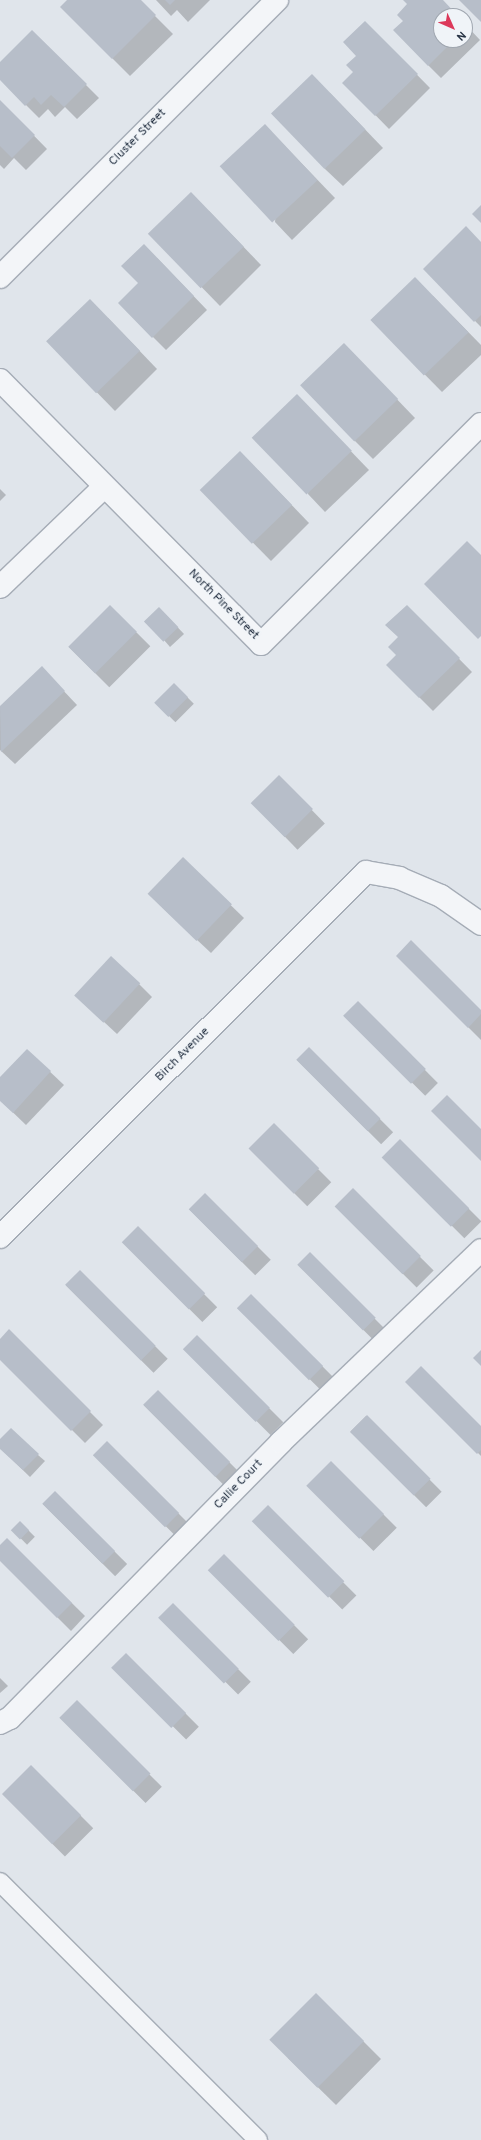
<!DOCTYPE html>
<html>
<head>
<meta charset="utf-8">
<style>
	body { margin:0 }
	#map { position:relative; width:481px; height:2140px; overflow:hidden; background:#e0e5eb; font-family:Overpass,sans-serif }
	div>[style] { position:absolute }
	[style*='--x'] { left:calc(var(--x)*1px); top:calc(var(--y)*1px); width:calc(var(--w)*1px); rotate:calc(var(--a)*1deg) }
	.shadow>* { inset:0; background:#0003; transform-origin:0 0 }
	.building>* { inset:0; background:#b7bec9; transform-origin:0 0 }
	.roads { filter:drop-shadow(1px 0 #a5acb6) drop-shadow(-1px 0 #a5acb6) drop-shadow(0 1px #a5acb6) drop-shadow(0 -1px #a5acb6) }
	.lane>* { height:18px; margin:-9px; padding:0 9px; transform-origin:9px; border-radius:9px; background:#f3f5f8 }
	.street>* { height:22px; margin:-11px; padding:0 11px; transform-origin:11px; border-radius:11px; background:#f3f5f8 }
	span { translate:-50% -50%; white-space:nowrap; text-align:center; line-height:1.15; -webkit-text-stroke:3px #f0f4f8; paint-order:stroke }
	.street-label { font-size:12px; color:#273344 }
	.north { position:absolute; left:433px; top:8px; width:40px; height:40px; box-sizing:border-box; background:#f0f4f8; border:1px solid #a0a7b0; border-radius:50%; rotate:135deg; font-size:11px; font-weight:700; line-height:16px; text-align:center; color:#273344 }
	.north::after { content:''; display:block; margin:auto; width:14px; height:18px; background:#dc395a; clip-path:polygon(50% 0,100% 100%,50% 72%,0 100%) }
</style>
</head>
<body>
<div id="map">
	<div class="shadow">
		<div style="clip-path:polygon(69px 0,139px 0,173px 34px,130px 76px,61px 7px)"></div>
		<div style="clip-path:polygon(156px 0,210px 0,188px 22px,177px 10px,171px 16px)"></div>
		<div style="clip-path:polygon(404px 0,441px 0,457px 16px,441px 16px,441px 40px,465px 40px,465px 24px,480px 40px,441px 78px,428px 65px,404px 21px,408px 4px)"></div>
		<div style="clip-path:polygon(365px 22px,430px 88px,389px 129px,344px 83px,355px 72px)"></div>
		<div style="clip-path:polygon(32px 31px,99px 98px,77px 119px,65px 107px,55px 117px,48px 109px,39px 118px,0 79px,0 64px)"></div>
		<div style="clip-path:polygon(330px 93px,383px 148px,343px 186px,325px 169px)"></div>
		<div style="clip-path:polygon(0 101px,47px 149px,26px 170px,14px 158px,4px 169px,0 165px)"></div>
		<div style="clip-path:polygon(282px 143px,335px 198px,292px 240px,275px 222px)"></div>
		<div style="clip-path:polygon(209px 211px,261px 265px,220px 306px,150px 234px)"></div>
		<div style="clip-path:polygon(481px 243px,481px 327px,424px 269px)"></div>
		<div style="clip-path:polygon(157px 258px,207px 310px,166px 350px,119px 303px,139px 283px)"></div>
		<div style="clip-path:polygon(433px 296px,481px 345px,481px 355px,442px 392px,372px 321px)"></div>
		<div style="clip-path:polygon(108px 318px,157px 369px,115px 411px,47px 341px)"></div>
		<div style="clip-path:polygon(361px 362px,415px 418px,373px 459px,355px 441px)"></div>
		<div style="clip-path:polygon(314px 413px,369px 470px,325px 512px,308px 494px)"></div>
		<div style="clip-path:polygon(258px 470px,309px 523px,271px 561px,201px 490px)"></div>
		<div style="clip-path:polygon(0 489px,6px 495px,0 501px)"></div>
		<div style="left:110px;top:606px;width:57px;height:58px;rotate:45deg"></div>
		<div style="clip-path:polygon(407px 606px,472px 672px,433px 711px,387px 665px,398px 655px)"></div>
		<div style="clip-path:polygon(166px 615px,184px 634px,170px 647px,164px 640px)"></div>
		<div style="clip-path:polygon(42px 668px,77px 705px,15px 764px,0 750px,0 707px)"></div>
		<div style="left:174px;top:684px;width:28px;height:26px;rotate:45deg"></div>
		<div style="left:279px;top:776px;width:66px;height:38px;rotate:46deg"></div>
		<div style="clip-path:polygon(183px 859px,244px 918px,211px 953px,162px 907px)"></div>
		<div style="clip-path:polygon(410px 969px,481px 1011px,481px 1040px)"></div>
		<div style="clip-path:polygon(139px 984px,152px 997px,117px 1034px,89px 1008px)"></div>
		<div style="left:358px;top:1003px;width:113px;height:18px;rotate:45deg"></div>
		<div style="left:309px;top:1048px;width:119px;height:17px;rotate:45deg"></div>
		<div style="clip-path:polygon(27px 1050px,64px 1085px,26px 1125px,0 1100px,0 1079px)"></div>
		<div style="left:274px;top:1125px;width:81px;height:34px;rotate:45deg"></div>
		<div style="left:400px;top:1140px;width:115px;height:24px;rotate:45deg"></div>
		<div style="left:353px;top:1190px;width:114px;height:24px;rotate:45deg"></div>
		<div style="left:205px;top:1194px;width:93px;height:22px;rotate:45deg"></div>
		<div style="left:138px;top:1228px;width:112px;height:21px;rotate:45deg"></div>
		<div style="left:310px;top:1254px;width:110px;height:16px;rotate:45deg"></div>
		<div style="left:80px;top:1271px;width:124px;height:20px;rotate:45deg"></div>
		<div style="left:251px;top:1295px;width:120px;height:18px;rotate:45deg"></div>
		<div style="clip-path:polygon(9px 1331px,103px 1425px,85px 1443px,0 1358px,0 1340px)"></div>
		<div style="left:197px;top:1336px;width:122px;height:18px;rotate:45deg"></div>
		<div style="clip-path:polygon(407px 1382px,481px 1428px,481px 1456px)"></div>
		<div style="left:158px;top:1391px;width:120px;height:20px;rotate:45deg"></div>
		<div style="left:366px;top:1416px;width:107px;height:22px;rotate:45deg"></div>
		<div style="clip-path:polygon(0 1441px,38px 1455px,45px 1461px,30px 1477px,0 1448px)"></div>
		<div style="left:107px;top:1442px;width:120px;height:18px;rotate:45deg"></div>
		<div style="left:331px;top:1462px;width:93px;height:33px;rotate:45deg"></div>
		<div style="left:55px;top:1492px;width:102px;height:17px;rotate:45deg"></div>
		<div style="left:268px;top:1507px;width:125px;height:20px;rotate:45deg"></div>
		<div style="left:20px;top:1522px;width:21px;height:11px;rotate:45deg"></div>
		<div style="clip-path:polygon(7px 1539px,85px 1616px,71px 1631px,0 1560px,0 1547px)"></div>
		<div style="left:224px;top:1555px;width:119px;height:21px;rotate:45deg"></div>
		<div style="left:173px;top:1604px;width:110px;height:18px;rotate:45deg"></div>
		<div style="left:126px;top:1654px;width:103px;height:18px;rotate:45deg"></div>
		<div style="clip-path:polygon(0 1678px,8px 1686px,0 1693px)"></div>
		<div style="left:77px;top:1702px;width:120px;height:23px;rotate:45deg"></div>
		<div style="left:31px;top:1766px;width:88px;height:40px;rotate:45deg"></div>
		<div style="clip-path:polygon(316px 1994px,381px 2059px,336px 2105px,288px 2058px)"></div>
	</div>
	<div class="building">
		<div style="clip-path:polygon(67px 0,141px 0,156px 15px,112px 59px,60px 7px)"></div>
		<div style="clip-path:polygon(165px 0,175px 0,170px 5px)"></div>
		<div style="clip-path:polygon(403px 0,443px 0,458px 16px,441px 16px,441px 40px,454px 40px,428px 66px,393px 30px,403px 21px,397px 15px,407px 4px)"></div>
		<div style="clip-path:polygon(459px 0,481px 0,481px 22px)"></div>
		<div style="clip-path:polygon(365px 21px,418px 74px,375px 116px,342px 83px,353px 72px,346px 65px,356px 56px,343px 42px)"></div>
		<div style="clip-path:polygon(32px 30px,87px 84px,64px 107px,51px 95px,41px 105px,34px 97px,25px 106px,0 80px,0 62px)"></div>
		<div style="left:312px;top:74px;width:77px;height:57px;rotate:46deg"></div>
		<div style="clip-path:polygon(0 100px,35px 135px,12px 158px,0 146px)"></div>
		<div style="left:265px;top:124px;width:77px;height:62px;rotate:47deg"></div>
		<div style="left:191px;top:192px;width:76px;height:60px;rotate:46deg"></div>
		<div style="clip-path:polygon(481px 205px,481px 223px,472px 214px)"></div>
		<div style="clip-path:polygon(466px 226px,481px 242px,481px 315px,474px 322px,423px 269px)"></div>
		<div style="clip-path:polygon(144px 244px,194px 296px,152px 338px,118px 303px,138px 283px,121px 266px)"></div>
		<div style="left:415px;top:277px;width:77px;height:62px;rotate:46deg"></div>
		<div style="left:90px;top:299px;width:72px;height:61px;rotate:46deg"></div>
		<div style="left:344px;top:343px;width:78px;height:61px;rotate:46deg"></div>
		<div style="left:297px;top:394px;width:79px;height:63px;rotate:46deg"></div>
		<div style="left:240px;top:451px;width:75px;height:56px;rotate:46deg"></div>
		<div style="clip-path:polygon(467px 541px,481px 555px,481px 636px,478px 639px,424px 584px)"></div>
		<div style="left:110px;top:605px;width:38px;height:59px;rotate:45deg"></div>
		<div style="clip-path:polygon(407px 605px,460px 658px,419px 698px,386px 665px,396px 655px,388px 647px,398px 637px,385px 625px)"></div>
		<div style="left:159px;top:607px;width:28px;height:21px;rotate:46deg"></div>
		<div style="clip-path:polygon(42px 666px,65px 691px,1px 752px,0 706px)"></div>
		<div style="left:174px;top:683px;width:20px;height:28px;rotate:45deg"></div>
		<div style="left:279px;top:775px;width:48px;height:40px;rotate:45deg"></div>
		<div style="left:183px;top:857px;width:68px;height:51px;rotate:44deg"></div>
		<div style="clip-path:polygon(411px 940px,481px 1010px,481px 1014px,468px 1028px,396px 956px)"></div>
		<div style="left:111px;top:956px;width:40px;height:54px;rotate:43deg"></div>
		<div style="left:358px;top:1001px;width:96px;height:21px;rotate:45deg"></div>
		<div style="left:309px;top:1047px;width:101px;height:18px;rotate:45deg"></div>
		<div style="clip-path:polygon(27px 1049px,51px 1071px,13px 1113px,0 1101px,0 1077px)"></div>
		<div style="clip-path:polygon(447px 1095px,481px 1129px,481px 1161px,431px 1111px)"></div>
		<div style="left:274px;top:1123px;width:64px;height:36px;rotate:45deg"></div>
		<div style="left:400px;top:1139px;width:98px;height:26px;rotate:45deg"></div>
		<div style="left:353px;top:1188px;width:96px;height:26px;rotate:45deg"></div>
		<div style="left:205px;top:1193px;width:75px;height:23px;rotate:45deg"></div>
		<div style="left:138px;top:1226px;width:95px;height:23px;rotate:45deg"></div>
		<div style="left:310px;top:1252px;width:93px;height:18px;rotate:45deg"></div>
		<div style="left:80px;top:1270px;width:107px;height:21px;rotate:45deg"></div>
		<div style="left:251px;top:1294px;width:102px;height:20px;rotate:45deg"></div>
		<div style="clip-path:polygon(9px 1329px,91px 1411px,71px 1431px,0 1360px,0 1339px)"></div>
		<div style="left:197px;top:1335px;width:103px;height:20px;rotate:45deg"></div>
		<div style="clip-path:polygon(481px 1350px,481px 1366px,473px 1358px)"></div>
		<div style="clip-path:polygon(421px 1366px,481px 1426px,481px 1450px,477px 1454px,405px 1382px)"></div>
		<div style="left:158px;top:1390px;width:102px;height:21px;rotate:45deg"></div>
		<div style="left:367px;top:1415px;width:90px;height:24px;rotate:45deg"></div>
		<div style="clip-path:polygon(11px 1428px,39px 1454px,23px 1470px,0 1449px,0 1439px)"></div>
		<div style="left:107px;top:1441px;width:102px;height:20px;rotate:45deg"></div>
		<div style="left:331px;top:1461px;width:75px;height:35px;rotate:45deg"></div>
		<div style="left:55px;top:1491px;width:85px;height:18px;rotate:45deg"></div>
		<div style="left:268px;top:1505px;width:108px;height:23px;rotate:45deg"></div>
		<div style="left:20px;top:1521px;width:13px;height:13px;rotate:45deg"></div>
		<div style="clip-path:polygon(7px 1538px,72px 1603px,57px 1618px,0 1561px,0 1545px)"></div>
		<div style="left:224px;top:1554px;width:100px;height:23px;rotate:45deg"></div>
		<div style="left:173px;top:1603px;width:93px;height:21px;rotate:45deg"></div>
		<div style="left:126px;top:1653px;width:85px;height:21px;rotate:45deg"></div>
		<div style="left:77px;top:1700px;width:104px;height:25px;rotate:45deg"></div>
		<div style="left:31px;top:1765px;width:71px;height:41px;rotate:45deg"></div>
		<div style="left:316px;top:1993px;width:68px;height:66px;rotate:45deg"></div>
	</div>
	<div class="roads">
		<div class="lane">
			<div style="--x:0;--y:1882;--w:365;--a:45"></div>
		</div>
		<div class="street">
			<div style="--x:0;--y:277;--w:392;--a:-45"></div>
			<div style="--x:0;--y:380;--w:371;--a:45.3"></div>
			<div style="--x:261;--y:644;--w:311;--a:-45"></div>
			<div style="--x:0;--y:587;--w:144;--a:-43.9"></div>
			<div style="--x:0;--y:1237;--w:517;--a:-44.92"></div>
			<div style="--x:366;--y:872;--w:34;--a:10"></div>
			<div style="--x:399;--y:878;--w:46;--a:23.2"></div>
			<div style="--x:441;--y:896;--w:49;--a:35"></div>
			<div style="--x:0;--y:1723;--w:11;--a:-27"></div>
			<div style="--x:10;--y:1718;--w:387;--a:-45.5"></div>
			<div style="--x:281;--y:1442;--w:277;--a:-43.8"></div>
		</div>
	</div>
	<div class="street-label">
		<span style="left:138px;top:138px;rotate:-45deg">Cluster Street</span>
		<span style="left:223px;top:605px;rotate:45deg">North Pine Street</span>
		<span style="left:183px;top:1055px;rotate:-45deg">Birch Avenue</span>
		<span style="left:239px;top:1485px;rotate:-46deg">Callie Court</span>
	</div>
	<div class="north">N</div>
</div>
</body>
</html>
